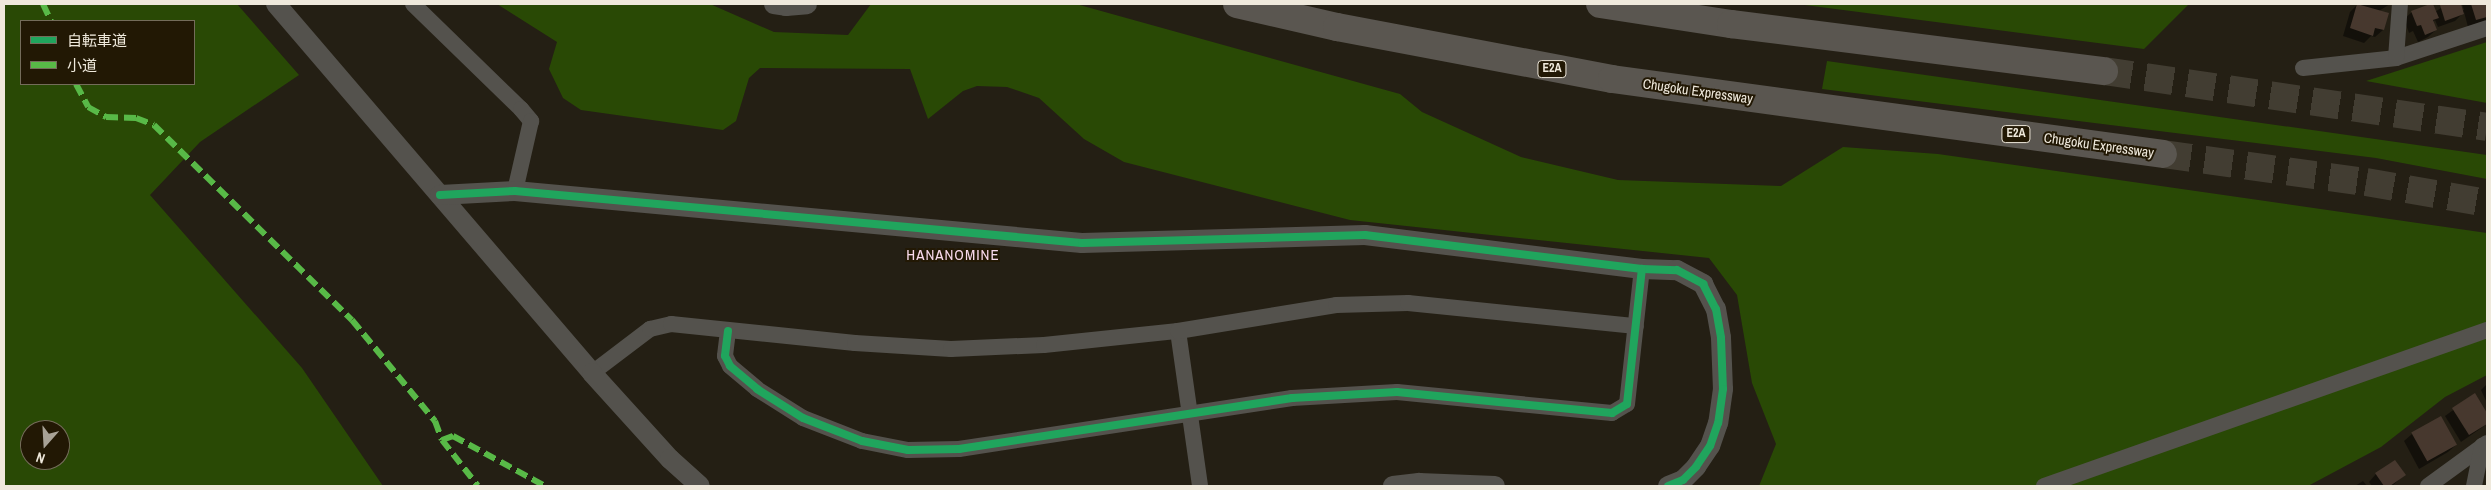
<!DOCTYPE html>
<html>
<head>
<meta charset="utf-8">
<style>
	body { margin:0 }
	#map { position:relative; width:2491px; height:490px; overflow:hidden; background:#241f14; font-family:"Archivo Narrow","Noto Sans JP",sans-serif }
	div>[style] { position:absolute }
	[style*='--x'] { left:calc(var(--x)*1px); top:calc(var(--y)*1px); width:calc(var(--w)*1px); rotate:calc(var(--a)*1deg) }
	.green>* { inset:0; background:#294905 }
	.shadow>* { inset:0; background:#0007 }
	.building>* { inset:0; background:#47382e; transform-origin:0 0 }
	.motorway-tunnel>* { height:28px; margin-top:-14px; transform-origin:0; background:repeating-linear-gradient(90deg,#423d32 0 28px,transparent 0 42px) }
	.minor>* { height:16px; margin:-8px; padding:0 8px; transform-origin:8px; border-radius:8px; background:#54524d }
	.tertiary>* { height:20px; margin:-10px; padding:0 10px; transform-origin:10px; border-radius:10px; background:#54524d }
	.motorway>* { height:28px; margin:-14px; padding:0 14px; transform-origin:14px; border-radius:14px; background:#5a5650 }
	.quiet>* { height:6px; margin-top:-3px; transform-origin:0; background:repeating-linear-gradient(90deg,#58b947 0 12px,transparent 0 18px) }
	.cycleway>* { height:8px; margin:-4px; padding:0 4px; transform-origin:4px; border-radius:4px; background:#20a55d }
	span { translate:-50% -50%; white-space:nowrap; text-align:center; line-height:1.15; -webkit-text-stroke:4px #221804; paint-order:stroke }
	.shield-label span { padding:1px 4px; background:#221804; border:1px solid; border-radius:4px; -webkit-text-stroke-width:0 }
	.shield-label { font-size:12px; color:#efe9dc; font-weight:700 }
	.street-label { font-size:14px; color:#efe9dc }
	.neighbourhood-label { font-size:15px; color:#f7d9eb; letter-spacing:1px }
	.frame { position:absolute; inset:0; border:5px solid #efe9dc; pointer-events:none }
	.legend { position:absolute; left:20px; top:20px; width:175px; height:65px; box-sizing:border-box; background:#221804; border:1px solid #746c5a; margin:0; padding:6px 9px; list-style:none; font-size:15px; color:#efe9dc }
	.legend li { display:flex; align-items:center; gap:10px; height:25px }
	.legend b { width:25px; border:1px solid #746c5a }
	.north { position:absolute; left:20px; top:420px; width:50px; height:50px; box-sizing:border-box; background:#221804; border:1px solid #746c5a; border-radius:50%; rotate:199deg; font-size:14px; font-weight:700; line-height:20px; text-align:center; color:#efe9dc }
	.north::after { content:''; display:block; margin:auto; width:18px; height:22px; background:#a8a296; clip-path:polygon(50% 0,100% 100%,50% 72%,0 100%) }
</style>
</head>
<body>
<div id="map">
	<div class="green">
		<div style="clip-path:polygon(evenodd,4px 4px,237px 4px,299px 75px,200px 142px,150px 195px,302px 368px,383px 486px,4px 486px,4px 4px,194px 21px,194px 84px,21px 84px,21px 21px,194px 21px,4px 4px,30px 430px,60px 430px,60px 460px,30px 460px,30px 430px)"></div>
		<div style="clip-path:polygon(497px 4px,710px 4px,774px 32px,848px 35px,871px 4px,1076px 4px,1400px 94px,1422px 112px,1521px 157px,1618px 180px,1781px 186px,1843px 147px,1938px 154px,2487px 233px,2487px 375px,2445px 397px,2381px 447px,2308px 486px,1759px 486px,1776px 444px,1752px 383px,1737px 295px,1709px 258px,1350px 220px,1124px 162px,1084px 139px,1039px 98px,1007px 87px,977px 86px,963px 91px,928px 119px,910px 69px,760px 68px,749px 78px,736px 121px,723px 130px,581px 110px,563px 98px,549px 69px,557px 42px)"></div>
		<div style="clip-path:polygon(1797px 4px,2189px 4px,2144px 49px)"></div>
		<div style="clip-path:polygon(2487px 42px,2487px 103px,2366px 81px)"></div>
		<div style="clip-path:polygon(1827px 61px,2487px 155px,2487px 179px,2376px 158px,1822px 89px)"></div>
	</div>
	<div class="shadow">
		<div style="clip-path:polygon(2358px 4px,2390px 4px,2379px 11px,2383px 30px,2375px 37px,2371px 36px,2364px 43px,2343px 36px,2350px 12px)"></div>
		<div style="clip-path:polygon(2447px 4px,2459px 4px,2462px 11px,2464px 10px,2462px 4px,2487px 4px,2487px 22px,2468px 27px,2464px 12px,2455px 21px,2438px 27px,2435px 20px,2433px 22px,2436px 30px,2428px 37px,2418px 42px,2413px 31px,2409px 33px,2404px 19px,2412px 12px,2435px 12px)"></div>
		<div style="clip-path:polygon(2487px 384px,2487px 403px,2481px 390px)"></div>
		<div style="clip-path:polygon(2474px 395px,2487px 416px,2487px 424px,2461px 442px,2445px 416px)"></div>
		<div style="clip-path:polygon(2412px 434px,2456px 445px,2448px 452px,2419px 469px,2404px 441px)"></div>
		<div style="clip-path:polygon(2376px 474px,2404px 475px,2392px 486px,2372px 486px,2369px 482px)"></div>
		<div style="clip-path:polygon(2363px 481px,2367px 486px,2355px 486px)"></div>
	</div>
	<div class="building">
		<div style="clip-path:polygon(2357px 4px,2389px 13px,2384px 30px,2375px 28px,2373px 36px,2350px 28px)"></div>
		<div style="clip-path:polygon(2430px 4px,2433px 4px,2439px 18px,2433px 20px,2437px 30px,2425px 35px,2421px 25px,2417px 26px,2411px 11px)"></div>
		<div style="clip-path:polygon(2443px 4px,2461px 4px,2464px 14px,2445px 21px,2440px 5px)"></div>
		<div style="clip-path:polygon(2471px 4px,2487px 4px,2487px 17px,2476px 20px)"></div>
		<div style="clip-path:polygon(2475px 393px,2487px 413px,2487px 424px,2469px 435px,2452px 408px)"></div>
		<div style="left:2441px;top:416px;width:33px;height:34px;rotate:61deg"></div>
		<div style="clip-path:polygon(2395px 460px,2406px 475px,2390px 486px,2384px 486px,2375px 473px)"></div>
	</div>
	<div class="motorway-tunnel">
		<div style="--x:2104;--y:71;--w:387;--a:8.3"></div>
		<div style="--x:2163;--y:154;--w:205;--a:7.9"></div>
		<div style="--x:2366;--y:182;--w:123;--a:9.8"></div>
	</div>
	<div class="minor">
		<div style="--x:413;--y:4;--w:151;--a:44.2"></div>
		<div style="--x:521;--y:109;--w:16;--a:50"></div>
		<div style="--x:531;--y:121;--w:72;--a:102.9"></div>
		<div style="--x:2396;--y:58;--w:96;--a:-18.2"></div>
		<div style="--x:2303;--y:68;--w:94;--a:-6.1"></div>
		<div style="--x:2396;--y:58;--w:54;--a:-85.8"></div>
		<div style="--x:728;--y:331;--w:25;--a:97"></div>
		<div style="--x:725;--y:356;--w:11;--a:63"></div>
		<div style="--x:730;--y:366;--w:35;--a:40"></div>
		<div style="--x:757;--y:389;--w:54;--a:32.2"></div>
		<div style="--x:803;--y:418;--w:63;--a:21.3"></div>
		<div style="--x:862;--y:441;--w:47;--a:11.1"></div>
		<div style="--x:908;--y:450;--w:51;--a:-1.1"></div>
		<div style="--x:959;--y:449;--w:337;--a:-8.7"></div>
		<div style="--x:1292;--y:398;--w:105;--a:-3.3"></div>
		<div style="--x:1397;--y:392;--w:216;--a:5.6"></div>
		<div style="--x:1612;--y:413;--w:17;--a:-31"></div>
		<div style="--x:1627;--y:404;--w:136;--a:-83.7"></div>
		<div style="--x:1178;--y:331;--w:157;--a:81.9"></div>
		<div style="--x:592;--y:373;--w:73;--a:-37.2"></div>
		<div style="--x:650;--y:329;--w:22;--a:-13"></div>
		<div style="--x:671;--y:324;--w:185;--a:5.9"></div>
		<div style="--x:855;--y:343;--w:96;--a:3.6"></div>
		<div style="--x:951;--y:349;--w:93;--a:-2.5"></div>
		<div style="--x:1044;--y:345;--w:135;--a:-6"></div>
		<div style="--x:1178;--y:331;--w:160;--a:-9.3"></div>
		<div style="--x:1336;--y:305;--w:72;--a:-1.6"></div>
		<div style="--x:1408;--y:303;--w:229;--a:5.8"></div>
		<div style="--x:2044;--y:486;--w:470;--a:-19.4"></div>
		<div style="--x:2428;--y:486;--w:73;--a:-36.1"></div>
		<div style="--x:2474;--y:486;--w:41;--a:-78.7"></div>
	</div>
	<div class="tertiary">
		<div style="--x:276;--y:4;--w:486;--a:49.4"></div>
		<div style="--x:592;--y:373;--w:116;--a:47.8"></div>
		<div style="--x:670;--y:459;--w:40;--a:42"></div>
		<div style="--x:774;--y:4;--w:12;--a:9"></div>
		<div style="--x:786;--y:6;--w:21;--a:-5"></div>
		<div style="--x:440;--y:195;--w:75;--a:-3.1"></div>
		<div style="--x:515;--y:191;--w:569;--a:5.24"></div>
		<div style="--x:1082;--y:243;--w:283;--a:-1.6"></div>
		<div style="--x:1365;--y:235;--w:279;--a:7"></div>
		<div style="--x:1642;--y:269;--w:35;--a:2"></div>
		<div style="--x:1677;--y:270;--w:30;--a:28"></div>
		<div style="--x:1703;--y:284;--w:28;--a:63"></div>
		<div style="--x:1716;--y:309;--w:29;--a:80"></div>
		<div style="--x:1721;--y:338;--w:51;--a:87.8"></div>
		<div style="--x:1723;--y:389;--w:34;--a:98"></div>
		<div style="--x:1718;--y:423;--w:24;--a:109"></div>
		<div style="--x:1710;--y:446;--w:25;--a:124"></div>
		<div style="--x:1696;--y:467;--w:18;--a:135"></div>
		<div style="--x:1683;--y:480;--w:16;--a:158"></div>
		<div style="--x:1393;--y:486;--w:26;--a:-7"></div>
		<div style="--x:1419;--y:483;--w:76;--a:2.3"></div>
	</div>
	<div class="motorway">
		<div style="--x:1237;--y:4;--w:103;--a:13"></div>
		<div style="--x:1337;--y:27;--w:280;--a:10.7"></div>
		<div style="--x:1612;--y:79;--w:556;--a:7.75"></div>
		<div style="--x:1600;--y:4;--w:133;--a:8.7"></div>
		<div style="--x:1731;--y:24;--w:376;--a:7.2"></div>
	</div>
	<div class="quiet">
		<div style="--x:43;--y:4;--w:19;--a:65"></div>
		<div style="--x:76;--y:84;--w:26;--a:62"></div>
		<div style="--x:88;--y:107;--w:21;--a:29"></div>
		<div style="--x:106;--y:117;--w:30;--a:2"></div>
		<div style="--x:136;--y:118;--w:19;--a:21"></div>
		<div style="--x:154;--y:125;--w:278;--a:44.6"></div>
		<div style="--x:352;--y:320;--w:131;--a:50.6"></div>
		<div style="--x:435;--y:421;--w:20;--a:70"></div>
		<div style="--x:442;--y:440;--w:58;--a:52"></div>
		<div style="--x:442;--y:440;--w:12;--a:-20"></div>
		<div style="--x:453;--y:436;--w:105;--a:28.5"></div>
	</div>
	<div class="cycleway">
		<div style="--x:440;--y:195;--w:75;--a:-3.1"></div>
		<div style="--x:515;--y:191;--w:569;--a:5.24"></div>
		<div style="--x:1082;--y:243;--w:283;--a:-1.6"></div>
		<div style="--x:1365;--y:235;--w:279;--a:7"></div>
		<div style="--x:1642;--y:269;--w:35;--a:2"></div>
		<div style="--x:1677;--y:270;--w:30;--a:28"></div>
		<div style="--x:1703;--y:284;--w:28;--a:63"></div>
		<div style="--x:1716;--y:309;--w:29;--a:80"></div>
		<div style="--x:1721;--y:338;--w:51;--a:87.8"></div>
		<div style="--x:1723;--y:389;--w:34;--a:98"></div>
		<div style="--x:1718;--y:423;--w:24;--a:109"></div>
		<div style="--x:1710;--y:446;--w:25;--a:124"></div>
		<div style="--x:1696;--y:467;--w:18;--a:135"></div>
		<div style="--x:1683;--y:480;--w:16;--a:158"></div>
		<div style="--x:728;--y:331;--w:25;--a:97"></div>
		<div style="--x:725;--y:356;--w:11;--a:63"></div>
		<div style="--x:730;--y:366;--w:35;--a:40"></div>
		<div style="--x:757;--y:389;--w:54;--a:32.2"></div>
		<div style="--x:803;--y:418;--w:63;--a:21.3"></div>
		<div style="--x:862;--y:441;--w:47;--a:11.1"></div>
		<div style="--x:908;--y:450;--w:51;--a:-1.1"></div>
		<div style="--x:959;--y:449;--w:337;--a:-8.7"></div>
		<div style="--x:1292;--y:398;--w:105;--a:-3.3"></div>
		<div style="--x:1397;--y:392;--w:216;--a:5.6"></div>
		<div style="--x:1612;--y:413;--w:17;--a:-31"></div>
		<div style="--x:1627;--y:404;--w:136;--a:-83.7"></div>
	</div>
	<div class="shield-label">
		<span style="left:1552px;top:69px">E2A</span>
		<span style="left:2016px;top:134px">E2A</span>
	</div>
	<div class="street-label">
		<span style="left:1698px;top:91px;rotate:8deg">Chugoku Expressway</span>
		<span style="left:2099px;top:145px;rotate:8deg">Chugoku Expressway</span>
	</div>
	<div class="neighbourhood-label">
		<span style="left:953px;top:255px">HANANOMINE</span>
	</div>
	<div class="frame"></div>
	<ul class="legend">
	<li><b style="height:6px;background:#20a55d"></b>自転車道</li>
	<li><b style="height:6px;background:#58b947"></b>小道</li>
	</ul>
	<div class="north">N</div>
</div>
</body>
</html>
